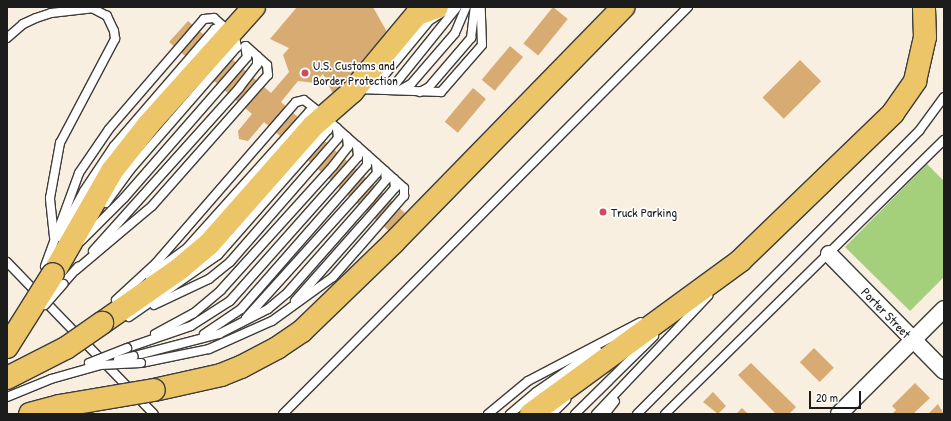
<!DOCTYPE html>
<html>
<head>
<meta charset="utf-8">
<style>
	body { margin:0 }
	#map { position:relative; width:951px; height:421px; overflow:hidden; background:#f8efe0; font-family:"Patrick Hand",sans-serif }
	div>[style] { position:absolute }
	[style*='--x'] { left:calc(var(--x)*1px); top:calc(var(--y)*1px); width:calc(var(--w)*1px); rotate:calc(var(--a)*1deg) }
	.green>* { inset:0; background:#a4cf7b }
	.building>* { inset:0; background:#d8ab73; transform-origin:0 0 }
	.roads { filter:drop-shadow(1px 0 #3d3c39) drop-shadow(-1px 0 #3d3c39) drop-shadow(0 1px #3d3c39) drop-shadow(0 -1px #3d3c39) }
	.lane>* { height:8px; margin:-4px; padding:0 4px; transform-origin:4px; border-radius:4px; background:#fff }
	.street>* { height:16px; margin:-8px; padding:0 8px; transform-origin:8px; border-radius:8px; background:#fff }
	.highway>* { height:22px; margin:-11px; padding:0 11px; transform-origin:11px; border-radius:11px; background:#edc569 }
	.bridges { filter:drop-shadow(1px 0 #3d3c39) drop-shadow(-1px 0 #3d3c39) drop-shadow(0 1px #3d3c39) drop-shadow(0 -1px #3d3c39) }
	.lane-bridge>* { height:8px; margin:-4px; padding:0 4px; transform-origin:4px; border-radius:4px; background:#fff }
	.highway-bridge>* { height:22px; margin:-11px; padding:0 11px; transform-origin:11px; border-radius:11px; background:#edc569 }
	.dots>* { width:11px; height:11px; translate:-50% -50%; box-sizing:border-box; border:2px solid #fff; border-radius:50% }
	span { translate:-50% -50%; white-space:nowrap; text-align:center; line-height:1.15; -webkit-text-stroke:3.5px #fff; paint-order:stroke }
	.poi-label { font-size:13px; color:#1c1c1c }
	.left { translate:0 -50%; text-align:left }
	.street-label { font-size:13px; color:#1c1c1c }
	.frame { position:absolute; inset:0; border:8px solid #1c1c1c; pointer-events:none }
	.scale { position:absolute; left:809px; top:391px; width:52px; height:18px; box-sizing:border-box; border:2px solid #1c1c1c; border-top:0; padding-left:5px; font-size:12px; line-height:14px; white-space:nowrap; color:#1c1c1c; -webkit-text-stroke:3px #fff; paint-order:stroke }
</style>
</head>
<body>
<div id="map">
	<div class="green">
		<div style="clip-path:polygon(927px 164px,944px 181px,944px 277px,910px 311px,845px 247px)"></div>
	</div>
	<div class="building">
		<div style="clip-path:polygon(297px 7px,373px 7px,387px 32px,333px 94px,323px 74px,315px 83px,298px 81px,281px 102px,405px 213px,389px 231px,264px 122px,248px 141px,239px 139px,238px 131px,252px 114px,169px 42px,188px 21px,271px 93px,289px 72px,283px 55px,289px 48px,270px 39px)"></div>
		<div style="left:553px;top:7px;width:19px;height:47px;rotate:39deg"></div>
		<div style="left:510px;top:46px;width:17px;height:44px;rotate:40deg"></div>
		<div style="left:800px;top:60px;width:30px;height:53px;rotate:45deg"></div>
		<div style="left:473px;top:88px;width:17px;height:44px;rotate:40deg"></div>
		<div style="left:814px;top:348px;width:28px;height:20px;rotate:45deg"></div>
		<div style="clip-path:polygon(751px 363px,796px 407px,789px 414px,776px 414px,738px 375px)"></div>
		<div style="clip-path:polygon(915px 383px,930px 398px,913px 414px,892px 414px,896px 410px,892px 406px)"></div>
		<div style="clip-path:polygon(713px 392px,726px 406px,718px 414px,703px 402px)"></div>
		<div style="clip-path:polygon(938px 404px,944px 414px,928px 414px)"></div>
		<div style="clip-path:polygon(742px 408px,748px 414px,736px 414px)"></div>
	</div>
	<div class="roads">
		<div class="lane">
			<div style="--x:7;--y:38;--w:21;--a:-41"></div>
			<div style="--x:23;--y:24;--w:14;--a:-25"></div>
			<div style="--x:36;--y:18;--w:16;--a:-18"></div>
			<div style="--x:51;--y:13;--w:44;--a:-6.5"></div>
			<div style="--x:370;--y:88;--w:8;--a:-30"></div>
			<div style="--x:377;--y:84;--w:83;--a:-50.4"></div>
			<div style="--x:430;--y:20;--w:25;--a:-32"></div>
			<div style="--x:358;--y:89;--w:83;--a:2.1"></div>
			<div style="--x:441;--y:92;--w:62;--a:-48.9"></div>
			<div style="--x:482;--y:45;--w:38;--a:-92"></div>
			<div style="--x:384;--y:89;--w:13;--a:-27"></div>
			<div style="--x:396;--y:83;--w:97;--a:-51.2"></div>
			<div style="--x:400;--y:90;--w:13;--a:-29"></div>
			<div style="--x:411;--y:84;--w:67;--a:-49.2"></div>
			<div style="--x:455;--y:33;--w:28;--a:-67"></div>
			<div style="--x:420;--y:92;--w:10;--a:-29"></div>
			<div style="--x:429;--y:87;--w:65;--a:-49.4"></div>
			<div style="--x:471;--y:38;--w:31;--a:-83"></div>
			<div style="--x:106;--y:203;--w:41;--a:-54"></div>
			<div style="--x:130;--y:170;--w:163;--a:-49"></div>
			<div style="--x:237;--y:47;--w:14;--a:-102"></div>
			<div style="--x:54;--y:237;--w:39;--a:-96"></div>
			<div style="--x:50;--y:198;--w:56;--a:-79.7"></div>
			<div style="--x:60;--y:143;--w:118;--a:-62.1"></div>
			<div style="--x:115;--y:39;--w:8;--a:-97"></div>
			<div style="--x:114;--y:31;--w:17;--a:-115"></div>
			<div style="--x:107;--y:16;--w:17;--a:-152"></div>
			<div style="--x:59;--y:237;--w:52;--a:-61.5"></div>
			<div style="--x:84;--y:191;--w:54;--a:-56.3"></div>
			<div style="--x:114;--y:146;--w:155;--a:-49.2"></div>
			<div style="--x:215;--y:29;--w:12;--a:-5"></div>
			<div style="--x:81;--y:241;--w:61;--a:-45"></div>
			<div style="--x:124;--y:198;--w:187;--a:-48.9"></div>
			<div style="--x:247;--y:57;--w:11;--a:-100"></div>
			<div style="--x:93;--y:251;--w:219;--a:-48.1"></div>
			<div style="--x:239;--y:88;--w:29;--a:-52"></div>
			<div style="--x:257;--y:65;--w:9;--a:-90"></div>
			<div style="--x:7;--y:262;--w:211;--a:46"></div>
			<div style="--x:45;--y:266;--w:99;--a:-69.9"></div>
			<div style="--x:79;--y:173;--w:53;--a:-55.7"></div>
			<div style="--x:109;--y:129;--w:145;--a:-49.2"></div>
			<div style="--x:204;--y:19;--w:10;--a:-6"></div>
			<div style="--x:214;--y:18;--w:15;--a:42"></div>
			<div style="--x:76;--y:270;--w:99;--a:-40.1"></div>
			<div style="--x:152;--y:206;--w:175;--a:-48.5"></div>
			<div style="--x:268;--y:75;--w:10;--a:-96"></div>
			<div style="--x:267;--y:65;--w:28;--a:-138"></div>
			<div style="--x:149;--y:276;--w:47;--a:-36.4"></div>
			<div style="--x:187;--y:248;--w:183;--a:-48.1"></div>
			<div style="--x:309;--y:112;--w:10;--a:0"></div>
			<div style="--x:63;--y:284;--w:23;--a:-49"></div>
			<div style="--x:116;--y:300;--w:54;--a:-42.8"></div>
			<div style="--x:156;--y:263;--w:213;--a:-49"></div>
			<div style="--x:296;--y:102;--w:8;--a:-14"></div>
			<div style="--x:304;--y:100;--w:19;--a:39"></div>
			<div style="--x:319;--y:112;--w:6;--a:9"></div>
			<div style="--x:295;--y:301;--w:151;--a:-48.5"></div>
			<div style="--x:395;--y:188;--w:9;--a:-96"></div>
			<div style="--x:154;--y:305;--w:61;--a:-25.3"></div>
			<div style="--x:209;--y:279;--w:27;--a:-39"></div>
			<div style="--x:230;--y:262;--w:164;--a:-48.9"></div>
			<div style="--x:338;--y:138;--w:10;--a:-96"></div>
			<div style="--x:129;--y:317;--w:108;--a:-34.9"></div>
			<div style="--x:218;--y:255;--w:167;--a:-48.7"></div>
			<div style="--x:328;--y:130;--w:10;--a:-90"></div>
			<div style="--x:246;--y:318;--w:195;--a:-47.9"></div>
			<div style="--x:377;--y:173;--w:10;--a:-96"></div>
			<div style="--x:155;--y:334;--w:44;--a:-28.3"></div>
			<div style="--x:194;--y:313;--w:35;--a:-40"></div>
			<div style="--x:221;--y:290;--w:167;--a:-47.9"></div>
			<div style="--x:333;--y:166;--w:24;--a:-52"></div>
			<div style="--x:348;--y:147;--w:10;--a:-96"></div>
			<div style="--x:204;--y:334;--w:45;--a:-34"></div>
			<div style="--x:241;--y:309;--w:191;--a:-48.8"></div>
			<div style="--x:367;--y:165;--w:10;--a:-90"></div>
			<div style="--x:127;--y:348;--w:68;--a:-19"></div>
			<div style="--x:191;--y:326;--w:46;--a:-32.7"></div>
			<div style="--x:230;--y:301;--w:193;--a:-48.4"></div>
			<div style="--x:358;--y:157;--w:11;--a:-95"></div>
			<div style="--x:134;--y:356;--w:88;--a:-14.5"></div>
			<div style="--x:219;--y:334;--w:55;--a:-27"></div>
			<div style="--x:268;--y:309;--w:26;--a:-40"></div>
			<div style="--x:288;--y:292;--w:124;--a:-48.6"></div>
			<div style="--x:370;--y:199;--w:25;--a:-50"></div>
			<div style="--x:386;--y:180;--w:9;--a:-96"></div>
			<div style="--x:141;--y:363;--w:69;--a:-11.6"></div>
			<div style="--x:209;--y:349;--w:69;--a:-24"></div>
			<div style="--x:272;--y:321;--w:75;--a:-35.8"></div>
			<div style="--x:333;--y:277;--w:108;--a:-48.8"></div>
			<div style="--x:404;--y:196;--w:8;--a:-90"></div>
			<div style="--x:404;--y:188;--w:101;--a:-138.2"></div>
			<div style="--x:283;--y:414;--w:574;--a:-45.14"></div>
			<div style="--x:488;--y:414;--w:52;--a:-39.5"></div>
			<div style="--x:528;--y:381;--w:127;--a:-27.6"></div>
			<div style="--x:510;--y:414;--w:34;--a:-40"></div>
			<div style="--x:536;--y:392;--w:74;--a:-34.5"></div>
			<div style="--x:552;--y:414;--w:20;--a:-45"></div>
			<div style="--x:575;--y:414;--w:111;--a:-44.6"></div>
			<div style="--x:596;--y:414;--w:163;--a:-46.5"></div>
			<div style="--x:605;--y:414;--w:16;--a:-52"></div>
			<div style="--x:637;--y:414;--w:400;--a:-45.1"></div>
			<div style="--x:919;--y:131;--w:42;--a:-53.7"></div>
			<div style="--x:665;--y:414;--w:391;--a:-44.5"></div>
		</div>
		<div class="street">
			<div style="--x:829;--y:254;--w:164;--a:45.5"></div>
			<div style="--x:839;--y:414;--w:148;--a:-45"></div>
		</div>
		<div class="highway">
			<div style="--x:53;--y:274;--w:119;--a:-60.2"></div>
			<div style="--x:112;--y:171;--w:60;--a:-51.8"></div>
			<div style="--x:149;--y:124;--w:157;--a:-48.1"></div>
			<div style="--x:102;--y:323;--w:93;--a:-34.9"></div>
			<div style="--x:178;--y:270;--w:40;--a:-40"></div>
			<div style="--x:209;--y:244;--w:157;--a:-48.6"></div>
			<div style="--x:313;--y:126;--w:52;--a:-41.1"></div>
			<div style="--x:352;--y:92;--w:102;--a:-50.2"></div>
			<div style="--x:417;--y:14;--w:21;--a:-19"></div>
			<div style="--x:154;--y:390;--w:69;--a:-12.6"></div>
			<div style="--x:221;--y:375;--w:22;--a:-22"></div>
			<div style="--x:241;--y:367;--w:41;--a:-27.8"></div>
			<div style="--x:277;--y:348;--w:30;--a:-34"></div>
			<div style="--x:302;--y:331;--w:127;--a:-44"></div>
			<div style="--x:393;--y:243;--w:330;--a:-45.7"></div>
			<div style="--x:531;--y:414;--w:259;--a:-36.2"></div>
			<div style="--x:740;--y:261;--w:213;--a:-44"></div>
			<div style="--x:893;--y:113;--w:39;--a:-55"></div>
			<div style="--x:915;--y:81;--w:45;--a:-77.2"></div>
			<div style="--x:925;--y:37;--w:30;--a:-92"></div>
		</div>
	</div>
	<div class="bridges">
		<div class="lane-bridge">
			<div style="--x:45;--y:305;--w:28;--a:-49"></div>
			<div style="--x:118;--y:360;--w:16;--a:-14"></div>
			<div style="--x:89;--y:363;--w:41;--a:-21.5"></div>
			<div style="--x:7;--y:397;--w:48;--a:-22.2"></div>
			<div style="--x:51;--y:379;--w:51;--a:-15.9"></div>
			<div style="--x:100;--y:365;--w:41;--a:-2.8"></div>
		</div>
		<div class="highway-bridge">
			<div style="--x:7;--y:347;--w:86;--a:-57.8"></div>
			<div style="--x:7;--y:378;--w:66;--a:-27"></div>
			<div style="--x:66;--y:348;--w:44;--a:-34.8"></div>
			<div style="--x:30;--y:414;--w:30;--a:-15"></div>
			<div style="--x:59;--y:406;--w:96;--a:-9.6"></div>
		</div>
	</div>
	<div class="dots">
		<div style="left:305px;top:73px;background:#d1495b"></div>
		<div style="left:603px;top:212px;background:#d1495b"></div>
	</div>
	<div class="poi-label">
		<span class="left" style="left:313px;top:73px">U.S. Customs and<br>Border Protection</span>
		<span class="left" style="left:611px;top:212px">Truck Parking</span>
	</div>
	<div class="street-label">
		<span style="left:886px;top:313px;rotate:46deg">Porter Street</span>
	</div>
	<div class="frame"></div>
	<div class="scale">20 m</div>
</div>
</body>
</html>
